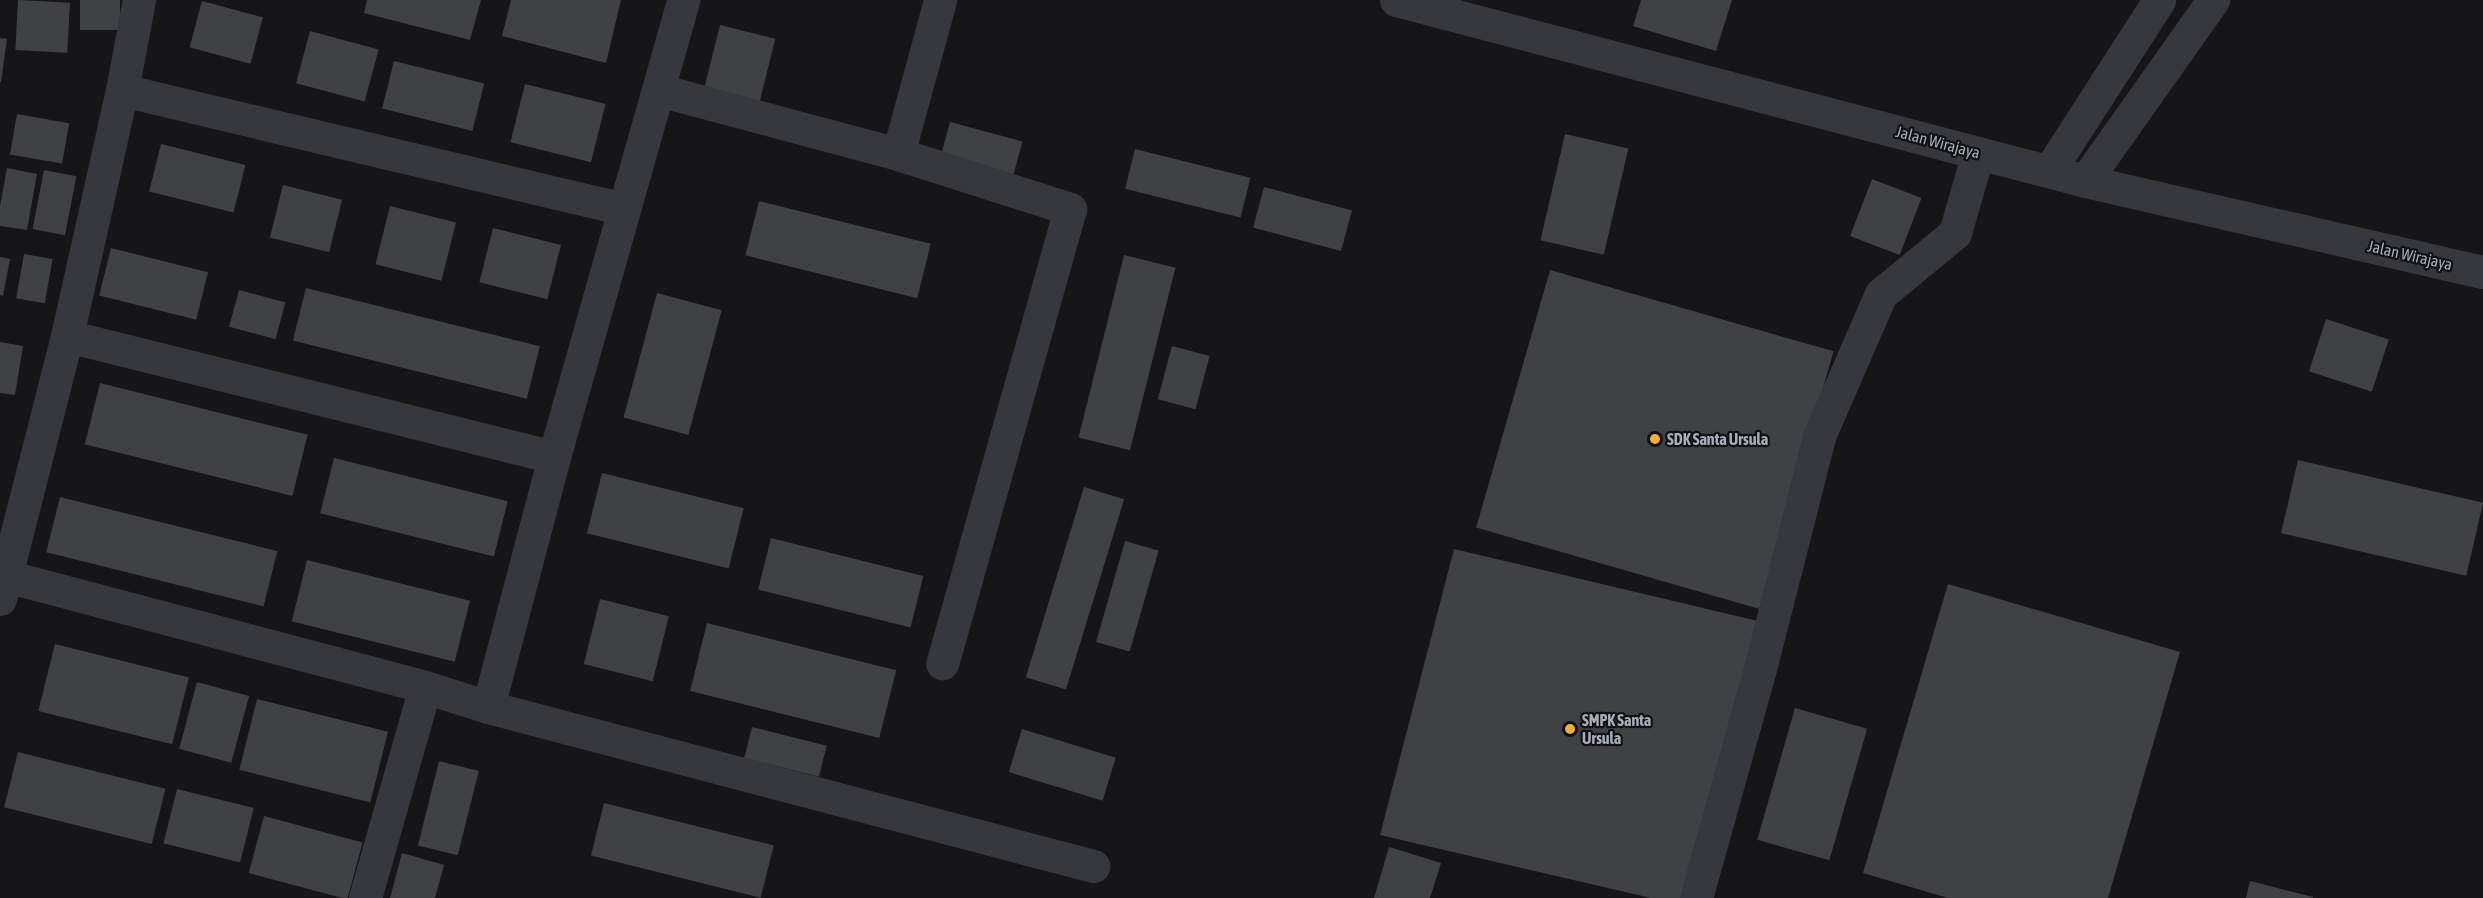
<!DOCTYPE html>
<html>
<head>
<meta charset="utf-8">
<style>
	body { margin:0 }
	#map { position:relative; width:2483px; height:898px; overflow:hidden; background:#161618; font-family:"Asap Condensed",sans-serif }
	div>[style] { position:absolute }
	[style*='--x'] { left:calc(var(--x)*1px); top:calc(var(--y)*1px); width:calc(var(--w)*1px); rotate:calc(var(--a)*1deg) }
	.building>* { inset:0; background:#404145; transform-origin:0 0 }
	.minor>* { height:33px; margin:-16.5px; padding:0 16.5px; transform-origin:16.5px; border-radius:16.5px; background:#37383d }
	.dots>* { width:16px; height:16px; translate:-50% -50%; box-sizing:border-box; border:3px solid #111113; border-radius:50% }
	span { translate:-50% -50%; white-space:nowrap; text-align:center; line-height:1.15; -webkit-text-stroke:4.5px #111113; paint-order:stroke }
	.street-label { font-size:16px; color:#a8adb8 }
	.poi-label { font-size:16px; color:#a8adb8; font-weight:700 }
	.left { translate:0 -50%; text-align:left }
</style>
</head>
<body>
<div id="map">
	<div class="building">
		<div style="left:18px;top:0;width:52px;height:50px;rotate:3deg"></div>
		<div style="left:80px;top:0;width:40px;height:30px"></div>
		<div style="clip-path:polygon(367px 0,481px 0,470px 40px,364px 13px)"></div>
		<div style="clip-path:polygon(511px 0,621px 0,606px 63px,502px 36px)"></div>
		<div style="clip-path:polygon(1641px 0,1732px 0,1716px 51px,1633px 26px)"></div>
		<div style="left:202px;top:1px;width:63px;height:48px;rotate:15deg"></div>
		<div style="left:720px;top:25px;width:57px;height:68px;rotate:14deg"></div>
		<div style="left:310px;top:31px;width:71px;height:54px;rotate:15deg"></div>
		<div style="clip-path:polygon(0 38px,7px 39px,1px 82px,0 82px)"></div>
		<div style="left:394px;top:61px;width:93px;height:49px;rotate:14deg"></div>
		<div style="left:525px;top:84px;width:83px;height:60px;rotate:14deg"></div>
		<div style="left:17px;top:114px;width:53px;height:41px;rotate:10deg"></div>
		<div style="left:950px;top:122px;width:75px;height:38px;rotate:15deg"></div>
		<div style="left:1565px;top:134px;width:65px;height:109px;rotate:13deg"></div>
		<div style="left:161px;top:144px;width:87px;height:49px;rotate:14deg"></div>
		<div style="left:1135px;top:149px;width:119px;height:41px;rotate:14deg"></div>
		<div style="clip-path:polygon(7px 168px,37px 174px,27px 230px,0 226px,0 206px)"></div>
		<div style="left:44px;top:170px;width:33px;height:60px;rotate:11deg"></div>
		<div style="left:1872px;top:179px;width:53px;height:61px;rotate:21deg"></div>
		<div style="left:283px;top:185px;width:61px;height:54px;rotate:14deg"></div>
		<div style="left:1264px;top:187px;width:91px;height:42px;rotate:15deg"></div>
		<div style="left:759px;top:201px;width:177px;height:56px;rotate:14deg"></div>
		<div style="left:390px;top:206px;width:68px;height:60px;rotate:14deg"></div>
		<div style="left:493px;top:228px;width:70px;height:56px;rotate:14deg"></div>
		<div style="left:111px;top:248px;width:100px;height:49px;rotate:14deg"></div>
		<div style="left:24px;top:254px;width:29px;height:45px;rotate:10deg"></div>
		<div style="left:1124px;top:255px;width:53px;height:188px;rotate:14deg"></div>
		<div style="clip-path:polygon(0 257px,10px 259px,3px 296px,0 295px)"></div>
		<div style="left:1550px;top:270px;width:295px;height:268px;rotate:16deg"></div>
		<div style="left:306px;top:288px;width:241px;height:54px;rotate:14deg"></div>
		<div style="left:239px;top:290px;width:48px;height:38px;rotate:15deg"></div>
		<div style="left:657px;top:293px;width:67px;height:129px;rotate:15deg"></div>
		<div style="left:2326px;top:319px;width:66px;height:55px;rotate:18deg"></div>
		<div style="clip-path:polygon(0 342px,23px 346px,15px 395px,0 393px)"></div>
		<div style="left:1172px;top:346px;width:39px;height:55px;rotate:15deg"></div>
		<div style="left:100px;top:383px;width:214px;height:63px;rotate:14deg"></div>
		<div style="left:334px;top:458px;width:179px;height:57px;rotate:14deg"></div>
		<div style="left:2298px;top:460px;width:190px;height:75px;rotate:13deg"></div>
		<div style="left:602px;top:473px;width:146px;height:62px;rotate:14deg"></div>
		<div style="left:1084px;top:487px;width:42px;height:199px;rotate:17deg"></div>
		<div style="left:60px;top:497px;width:224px;height:57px;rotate:14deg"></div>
		<div style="left:771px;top:538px;width:157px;height:53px;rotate:14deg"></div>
		<div style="left:1125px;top:541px;width:35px;height:105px;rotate:16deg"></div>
		<div style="clip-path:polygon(1454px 549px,1762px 622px,1683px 898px,1651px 898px,1380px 835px)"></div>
		<div style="left:307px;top:560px;width:168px;height:63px;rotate:14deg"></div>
		<div style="clip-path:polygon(1948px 584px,2180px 652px,2108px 898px,1948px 898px,1863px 873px)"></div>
		<div style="left:600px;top:599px;width:71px;height:67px;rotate:14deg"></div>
		<div style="left:707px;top:623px;width:195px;height:70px;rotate:14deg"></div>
		<div style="left:55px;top:644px;width:138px;height:69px;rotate:14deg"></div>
		<div style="left:197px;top:682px;width:54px;height:69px;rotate:15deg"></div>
		<div style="left:257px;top:699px;width:135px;height:73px;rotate:14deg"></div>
		<div style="left:1795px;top:708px;width:75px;height:137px;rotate:16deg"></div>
		<div style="left:752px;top:727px;width:77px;height:32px;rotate:14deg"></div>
		<div style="left:1022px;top:729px;width:98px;height:45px;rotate:17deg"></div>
		<div style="left:18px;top:752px;width:152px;height:57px;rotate:14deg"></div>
		<div style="left:439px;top:761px;width:41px;height:87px;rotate:14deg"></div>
		<div style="left:177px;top:789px;width:79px;height:56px;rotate:14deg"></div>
		<div style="left:604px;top:803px;width:175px;height:54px;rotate:14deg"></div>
		<div style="left:264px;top:816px;width:102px;height:59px;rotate:15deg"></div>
		<div style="clip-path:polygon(1389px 847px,1441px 863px,1430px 898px,1374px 898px)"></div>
		<div style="clip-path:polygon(402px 853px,444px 865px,435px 898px,390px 898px)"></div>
		<div style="clip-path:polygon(2250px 881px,2313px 897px,2313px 898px,2246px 898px)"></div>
	</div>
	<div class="minor">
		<div style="--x:1396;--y:0;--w:712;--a:14.72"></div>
		<div style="--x:2085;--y:181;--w:408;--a:12.9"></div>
		<div style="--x:122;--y:90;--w:516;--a:13.34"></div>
		<div style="--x:659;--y:90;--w:247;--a:15"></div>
		<div style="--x:898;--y:154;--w:181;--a:17.7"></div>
		<div style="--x:1070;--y:209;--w:472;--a:105.7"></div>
		<div style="--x:898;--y:154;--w:160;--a:-74.7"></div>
		<div style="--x:2049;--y:171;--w:203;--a:-57.2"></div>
		<div style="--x:2085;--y:181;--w:222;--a:-54.7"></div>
		<div style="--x:67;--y:336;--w:502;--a:13.95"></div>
		<div style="--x:6;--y:576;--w:433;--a:14.8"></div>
		<div style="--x:425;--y:687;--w:66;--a:17.6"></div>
		<div style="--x:488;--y:707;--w:626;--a:14.72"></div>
		<div style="--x:0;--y:599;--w:271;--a:-75.7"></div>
		<div style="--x:67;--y:336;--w:252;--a:-77.4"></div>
		<div style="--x:122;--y:90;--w:92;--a:-79.3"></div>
		<div style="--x:488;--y:707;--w:259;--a:-75.2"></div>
		<div style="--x:554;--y:457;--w:475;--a:-74.2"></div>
		<div style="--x:365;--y:898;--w:219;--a:-74.1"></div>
		<div style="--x:1696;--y:898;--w:246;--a:-74.4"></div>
		<div style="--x:1762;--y:661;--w:234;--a:-75.7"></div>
		<div style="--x:1820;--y:434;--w:153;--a:-66.5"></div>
		<div style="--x:1881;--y:294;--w:96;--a:-39.5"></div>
		<div style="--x:1955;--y:233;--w:83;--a:-74"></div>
	</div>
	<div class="dots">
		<div style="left:1655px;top:439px;background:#f2b134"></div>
		<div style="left:1570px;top:729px;background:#f2b134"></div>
	</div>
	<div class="street-label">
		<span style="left:1938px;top:142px;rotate:15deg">Jalan Wirajaya</span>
		<span style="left:2410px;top:255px;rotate:13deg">Jalan Wirajaya</span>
	</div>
	<div class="poi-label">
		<span class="left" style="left:1667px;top:439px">SDK Santa Ursula</span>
		<span class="left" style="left:1582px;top:729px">SMPK Santa<br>Ursula</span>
	</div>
</div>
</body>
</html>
